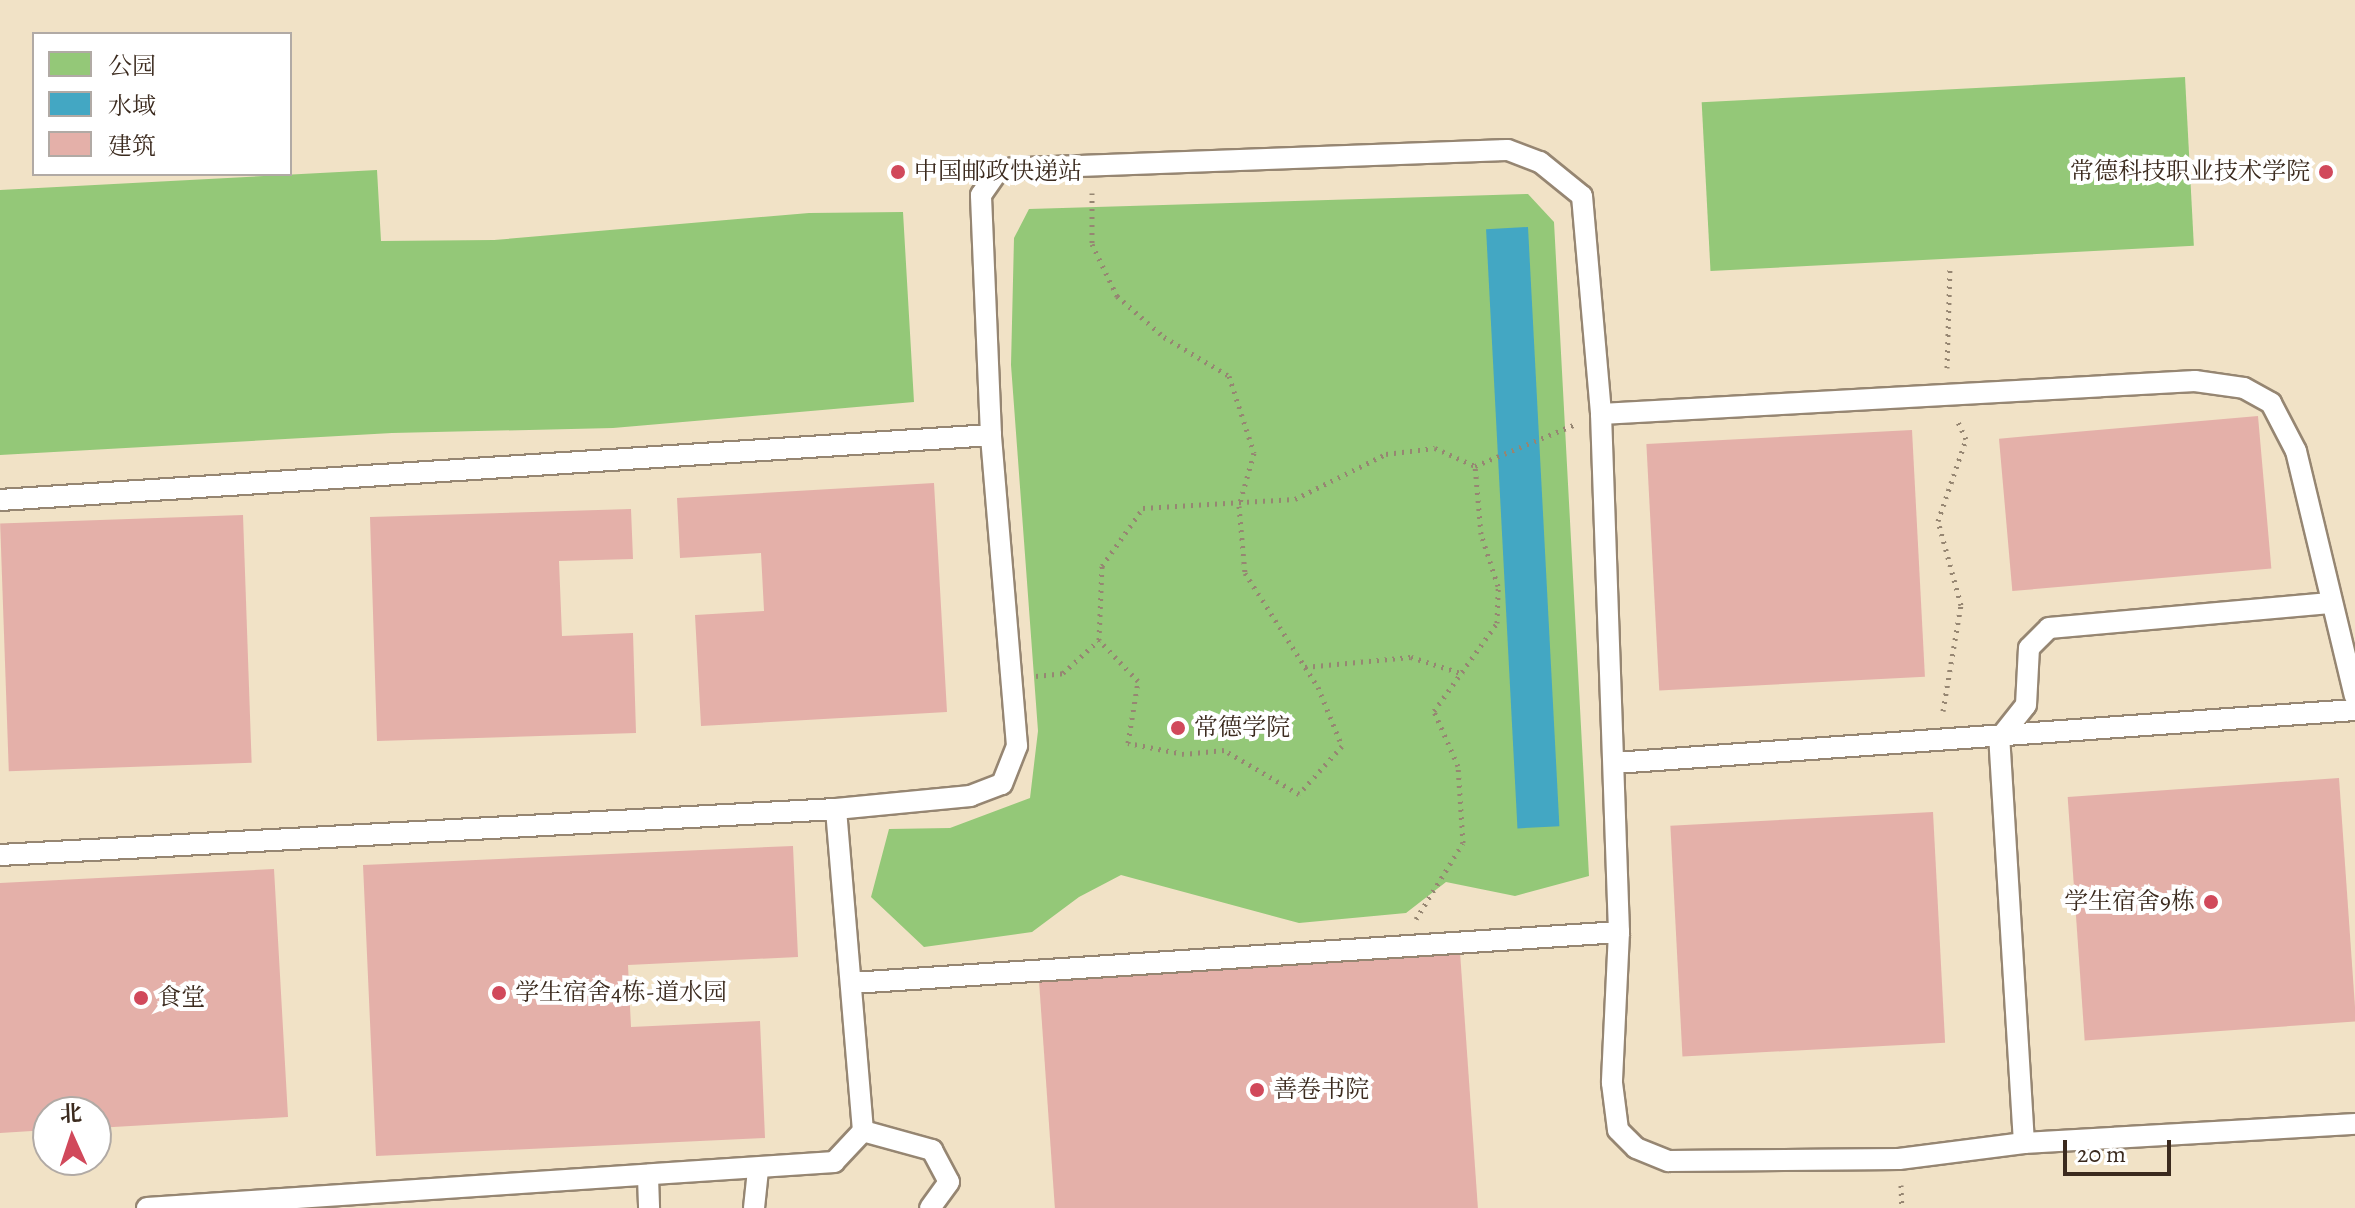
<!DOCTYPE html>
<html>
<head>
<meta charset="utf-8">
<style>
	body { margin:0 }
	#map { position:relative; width:2355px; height:1208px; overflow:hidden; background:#f1e2c6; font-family:Alegreya,"Noto Serif SC",serif }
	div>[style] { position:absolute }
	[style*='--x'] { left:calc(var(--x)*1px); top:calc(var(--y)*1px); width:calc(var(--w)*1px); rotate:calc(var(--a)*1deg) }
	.green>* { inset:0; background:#94c878; transform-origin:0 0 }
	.water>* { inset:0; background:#43a7c3; transform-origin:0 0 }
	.building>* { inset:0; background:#e4b0a9; transform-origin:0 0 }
	.path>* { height:5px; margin-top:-2.5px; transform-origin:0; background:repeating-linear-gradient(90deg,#968672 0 2px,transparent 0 8px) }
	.roads { filter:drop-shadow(2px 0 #968672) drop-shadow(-2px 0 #968672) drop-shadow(0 2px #968672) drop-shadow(0 -2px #968672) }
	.lane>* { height:20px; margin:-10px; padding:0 10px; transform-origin:10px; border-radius:10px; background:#fff }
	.dots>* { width:22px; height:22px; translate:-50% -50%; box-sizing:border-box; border:4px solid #fff; border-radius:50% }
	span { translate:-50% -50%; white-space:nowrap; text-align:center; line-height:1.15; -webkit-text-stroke:8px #fff; paint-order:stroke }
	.poi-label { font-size:24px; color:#3b2a1e }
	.left { translate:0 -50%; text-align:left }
	.right { translate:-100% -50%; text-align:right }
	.legend { position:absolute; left:32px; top:32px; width:260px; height:144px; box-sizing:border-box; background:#fff; border:2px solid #b1aaa5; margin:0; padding:10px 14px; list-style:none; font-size:24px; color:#3b2a1e }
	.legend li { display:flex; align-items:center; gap:16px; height:40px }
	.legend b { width:40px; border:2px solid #b1aaa5 }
	.north { position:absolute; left:32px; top:1096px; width:80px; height:80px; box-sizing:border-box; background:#fff; border:2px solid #b1aaa5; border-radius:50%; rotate:357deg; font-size:22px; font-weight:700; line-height:32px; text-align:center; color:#3b2a1e }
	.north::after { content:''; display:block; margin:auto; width:28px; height:36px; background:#d1495b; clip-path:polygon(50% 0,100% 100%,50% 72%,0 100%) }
	.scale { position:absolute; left:2063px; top:1140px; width:108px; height:36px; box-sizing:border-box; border:4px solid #3b2a1e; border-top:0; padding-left:10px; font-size:24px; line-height:28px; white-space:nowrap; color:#3b2a1e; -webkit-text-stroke:6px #fff; paint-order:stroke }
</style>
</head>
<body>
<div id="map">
	<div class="green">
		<div style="left:2185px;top:77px;width:169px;height:484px;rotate:87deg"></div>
		<div style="clip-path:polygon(377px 170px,381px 241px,494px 240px,809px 213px,903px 212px,914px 402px,613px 428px,392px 433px,0 455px,0 190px)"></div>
		<div style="clip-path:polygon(1528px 194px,1554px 222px,1589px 876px,1515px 896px,1446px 882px,1406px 913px,1299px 923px,1121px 875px,1079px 897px,1032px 932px,924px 947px,871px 897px,889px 829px,950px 828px,1030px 798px,1038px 731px,1011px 365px,1014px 238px,1029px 209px)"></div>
	</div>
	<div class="water">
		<div style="left:1528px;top:227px;width:600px;height:42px;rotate:87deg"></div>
	</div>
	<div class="building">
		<div style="left:2258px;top:416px;width:153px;height:260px;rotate:85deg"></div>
		<div style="left:1912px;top:430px;width:247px;height:266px;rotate:87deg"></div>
		<div style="clip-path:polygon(934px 483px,947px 712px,701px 726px,695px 615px,764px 611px,761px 553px,680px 558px,677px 498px)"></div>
		<div style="clip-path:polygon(631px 509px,633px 559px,559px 561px,562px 636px,633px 633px,636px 733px,377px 741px,370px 517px)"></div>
		<div style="left:243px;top:515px;width:248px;height:243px;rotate:88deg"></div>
		<div style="left:2339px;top:778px;width:244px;height:272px;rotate:86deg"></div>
		<div style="left:1933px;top:812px;width:231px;height:263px;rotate:87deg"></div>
		<div style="clip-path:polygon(793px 846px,798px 957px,628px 965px,631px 1027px,760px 1021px,765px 1138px,376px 1156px,363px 865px)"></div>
		<div style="clip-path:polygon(274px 869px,288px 1117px,96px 1128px,96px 1112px,48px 1112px,48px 1130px,0 1133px,0 883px)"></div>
		<div style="left:1460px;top:952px;width:257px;height:422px;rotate:86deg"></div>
	</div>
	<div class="path">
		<div style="--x:1092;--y:193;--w:51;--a:90"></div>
		<div style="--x:1092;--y:244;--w:58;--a:64.3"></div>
		<div style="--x:1117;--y:296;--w:62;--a:41.1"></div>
		<div style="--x:1164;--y:337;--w:76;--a:31"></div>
		<div style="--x:1229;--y:376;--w:81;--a:72"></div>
		<div style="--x:1254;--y:453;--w:55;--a:105.8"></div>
		<div style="--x:1239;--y:506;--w:67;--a:84.9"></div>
		<div style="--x:1245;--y:573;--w:135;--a:57.4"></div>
		<div style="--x:1318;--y:687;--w:64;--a:67.9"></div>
		<div style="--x:1342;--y:746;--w:64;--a:131.9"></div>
		<div style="--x:1299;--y:794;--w:87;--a:-149.6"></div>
		<div style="--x:1224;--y:750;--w:40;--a:174.3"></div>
		<div style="--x:1184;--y:754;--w:57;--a:-168.9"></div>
		<div style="--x:1128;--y:743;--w:63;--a:-80.8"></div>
		<div style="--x:1138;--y:681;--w:57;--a:-133.6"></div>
		<div style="--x:1947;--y:368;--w:103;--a:-88.3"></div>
		<div style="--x:1305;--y:667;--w:106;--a:-5.4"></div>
		<div style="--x:1411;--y:657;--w:56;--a:17.8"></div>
		<div style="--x:1036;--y:676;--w:27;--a:-6"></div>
		<div style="--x:1063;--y:673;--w:49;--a:-42.5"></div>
		<div style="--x:1099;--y:640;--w:74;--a:-87.7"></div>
		<div style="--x:1102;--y:566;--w:71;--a:-54.7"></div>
		<div style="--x:1143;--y:508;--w:152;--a:-3.4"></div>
		<div style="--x:1295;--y:499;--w:102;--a:-26.3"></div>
		<div style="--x:1386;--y:454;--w:49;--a:-7"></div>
		<div style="--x:1435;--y:448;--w:44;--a:24.2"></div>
		<div style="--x:1475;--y:466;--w:109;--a:-22.6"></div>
		<div style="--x:1943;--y:711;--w:108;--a:-80.4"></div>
		<div style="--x:1961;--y:605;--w:87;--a:-105.3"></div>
		<div style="--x:1938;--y:521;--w:87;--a:-71.1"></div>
		<div style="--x:1966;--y:439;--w:21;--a:-115"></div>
		<div style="--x:1416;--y:919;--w:89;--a:-58.3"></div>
		<div style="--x:1463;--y:843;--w:77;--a:-93.7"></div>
		<div style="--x:1458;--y:766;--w:60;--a:-113.6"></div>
		<div style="--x:1434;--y:711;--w:108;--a:-54.4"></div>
		<div style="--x:1497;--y:623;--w:37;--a:-88"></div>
		<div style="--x:1498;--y:586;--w:55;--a:-108.1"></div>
		<div style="--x:1481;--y:534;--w:68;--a:-95"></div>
		<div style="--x:1901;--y:1185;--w:23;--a:88"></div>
	</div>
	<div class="roads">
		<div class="lane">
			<div style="--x:1601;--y:414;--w:518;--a:88.01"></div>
			<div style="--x:1619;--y:932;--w:151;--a:92.7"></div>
			<div style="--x:1612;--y:1083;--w:47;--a:82.7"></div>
			<div style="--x:1618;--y:1130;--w:25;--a:45"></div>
			<div style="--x:1636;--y:1148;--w:35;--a:22"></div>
			<div style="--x:1669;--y:1161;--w:230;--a:-0.5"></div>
			<div style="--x:1899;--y:1159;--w:126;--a:-7.3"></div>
			<div style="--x:2024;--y:1143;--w:332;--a:-3.3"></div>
			<div style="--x:0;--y:500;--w:993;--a:-3.75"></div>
			<div style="--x:1615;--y:763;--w:742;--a:-4.1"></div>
			<div style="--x:0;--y:855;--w:837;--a:-3.15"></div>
			<div style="--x:836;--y:809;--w:135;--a:-5.5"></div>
			<div style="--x:970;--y:796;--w:34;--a:-21"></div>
			<div style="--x:1002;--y:784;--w:41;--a:-68.5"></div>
			<div style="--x:1017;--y:746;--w:312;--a:-94.8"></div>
			<div style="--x:991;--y:435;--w:240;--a:-92.4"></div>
			<div style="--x:981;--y:195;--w:32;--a:-55"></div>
			<div style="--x:999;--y:169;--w:509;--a:-2.14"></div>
			<div style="--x:1508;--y:150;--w:34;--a:21"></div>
			<div style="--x:1540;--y:162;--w:54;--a:39"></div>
			<div style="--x:1582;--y:196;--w:219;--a:85"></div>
			<div style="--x:1601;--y:414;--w:595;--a:-3.18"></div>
			<div style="--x:2195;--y:381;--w:49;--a:8.1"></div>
			<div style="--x:2244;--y:388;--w:31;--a:29"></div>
			<div style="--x:2271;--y:403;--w:54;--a:62.5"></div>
			<div style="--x:2296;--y:451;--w:252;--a:76.5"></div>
			<div style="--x:852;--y:983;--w:769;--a:-3.8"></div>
			<div style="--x:863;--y:1131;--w:72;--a:15.4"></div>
			<div style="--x:932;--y:1150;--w:36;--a:62"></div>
			<div style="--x:949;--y:1182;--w:32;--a:126"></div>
			<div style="--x:2024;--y:1143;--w:405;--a:-93.5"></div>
			<div style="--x:1999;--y:739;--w:43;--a:-51.5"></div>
			<div style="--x:2026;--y:705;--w:57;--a:-87"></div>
			<div style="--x:2029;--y:648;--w:28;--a:-45"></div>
			<div style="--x:2049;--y:628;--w:282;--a:-5.1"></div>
			<div style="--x:648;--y:1177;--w:31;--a:88"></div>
			<div style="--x:147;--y:1208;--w:689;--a:-3.83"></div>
			<div style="--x:834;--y:1162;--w:42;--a:-46.9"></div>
			<div style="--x:863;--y:1131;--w:323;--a:-94.8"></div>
			<div style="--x:754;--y:1208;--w:37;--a:-84"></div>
		</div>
	</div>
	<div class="dots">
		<div style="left:898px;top:172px;background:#d1495b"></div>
		<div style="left:2326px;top:172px;background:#d1495b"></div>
		<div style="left:1178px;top:728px;background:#d1495b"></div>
		<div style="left:2211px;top:902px;background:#d1495b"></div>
		<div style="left:499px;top:993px;background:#d1495b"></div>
		<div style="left:141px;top:998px;background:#d1495b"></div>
		<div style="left:1257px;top:1090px;background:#d1495b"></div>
	</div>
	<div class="poi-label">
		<span class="left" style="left:914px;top:172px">中国邮政快递站</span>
		<span class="right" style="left:2310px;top:172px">常德科技职业技术学院</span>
		<span class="left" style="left:1194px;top:728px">常德学院</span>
		<span class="right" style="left:2195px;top:902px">学生宿舍9栋</span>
		<span class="left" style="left:515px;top:993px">学生宿舍4栋-道水园</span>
		<span class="left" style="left:157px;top:998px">食堂</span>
		<span class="left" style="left:1273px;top:1090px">善卷书院</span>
	</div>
	<ul class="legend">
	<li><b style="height:22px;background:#94c878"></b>公园</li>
	<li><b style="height:22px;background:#43a7c3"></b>水域</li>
	<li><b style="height:22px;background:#e4b0a9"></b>建筑</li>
	</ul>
	<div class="north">北</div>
	<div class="scale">20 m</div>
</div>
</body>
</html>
